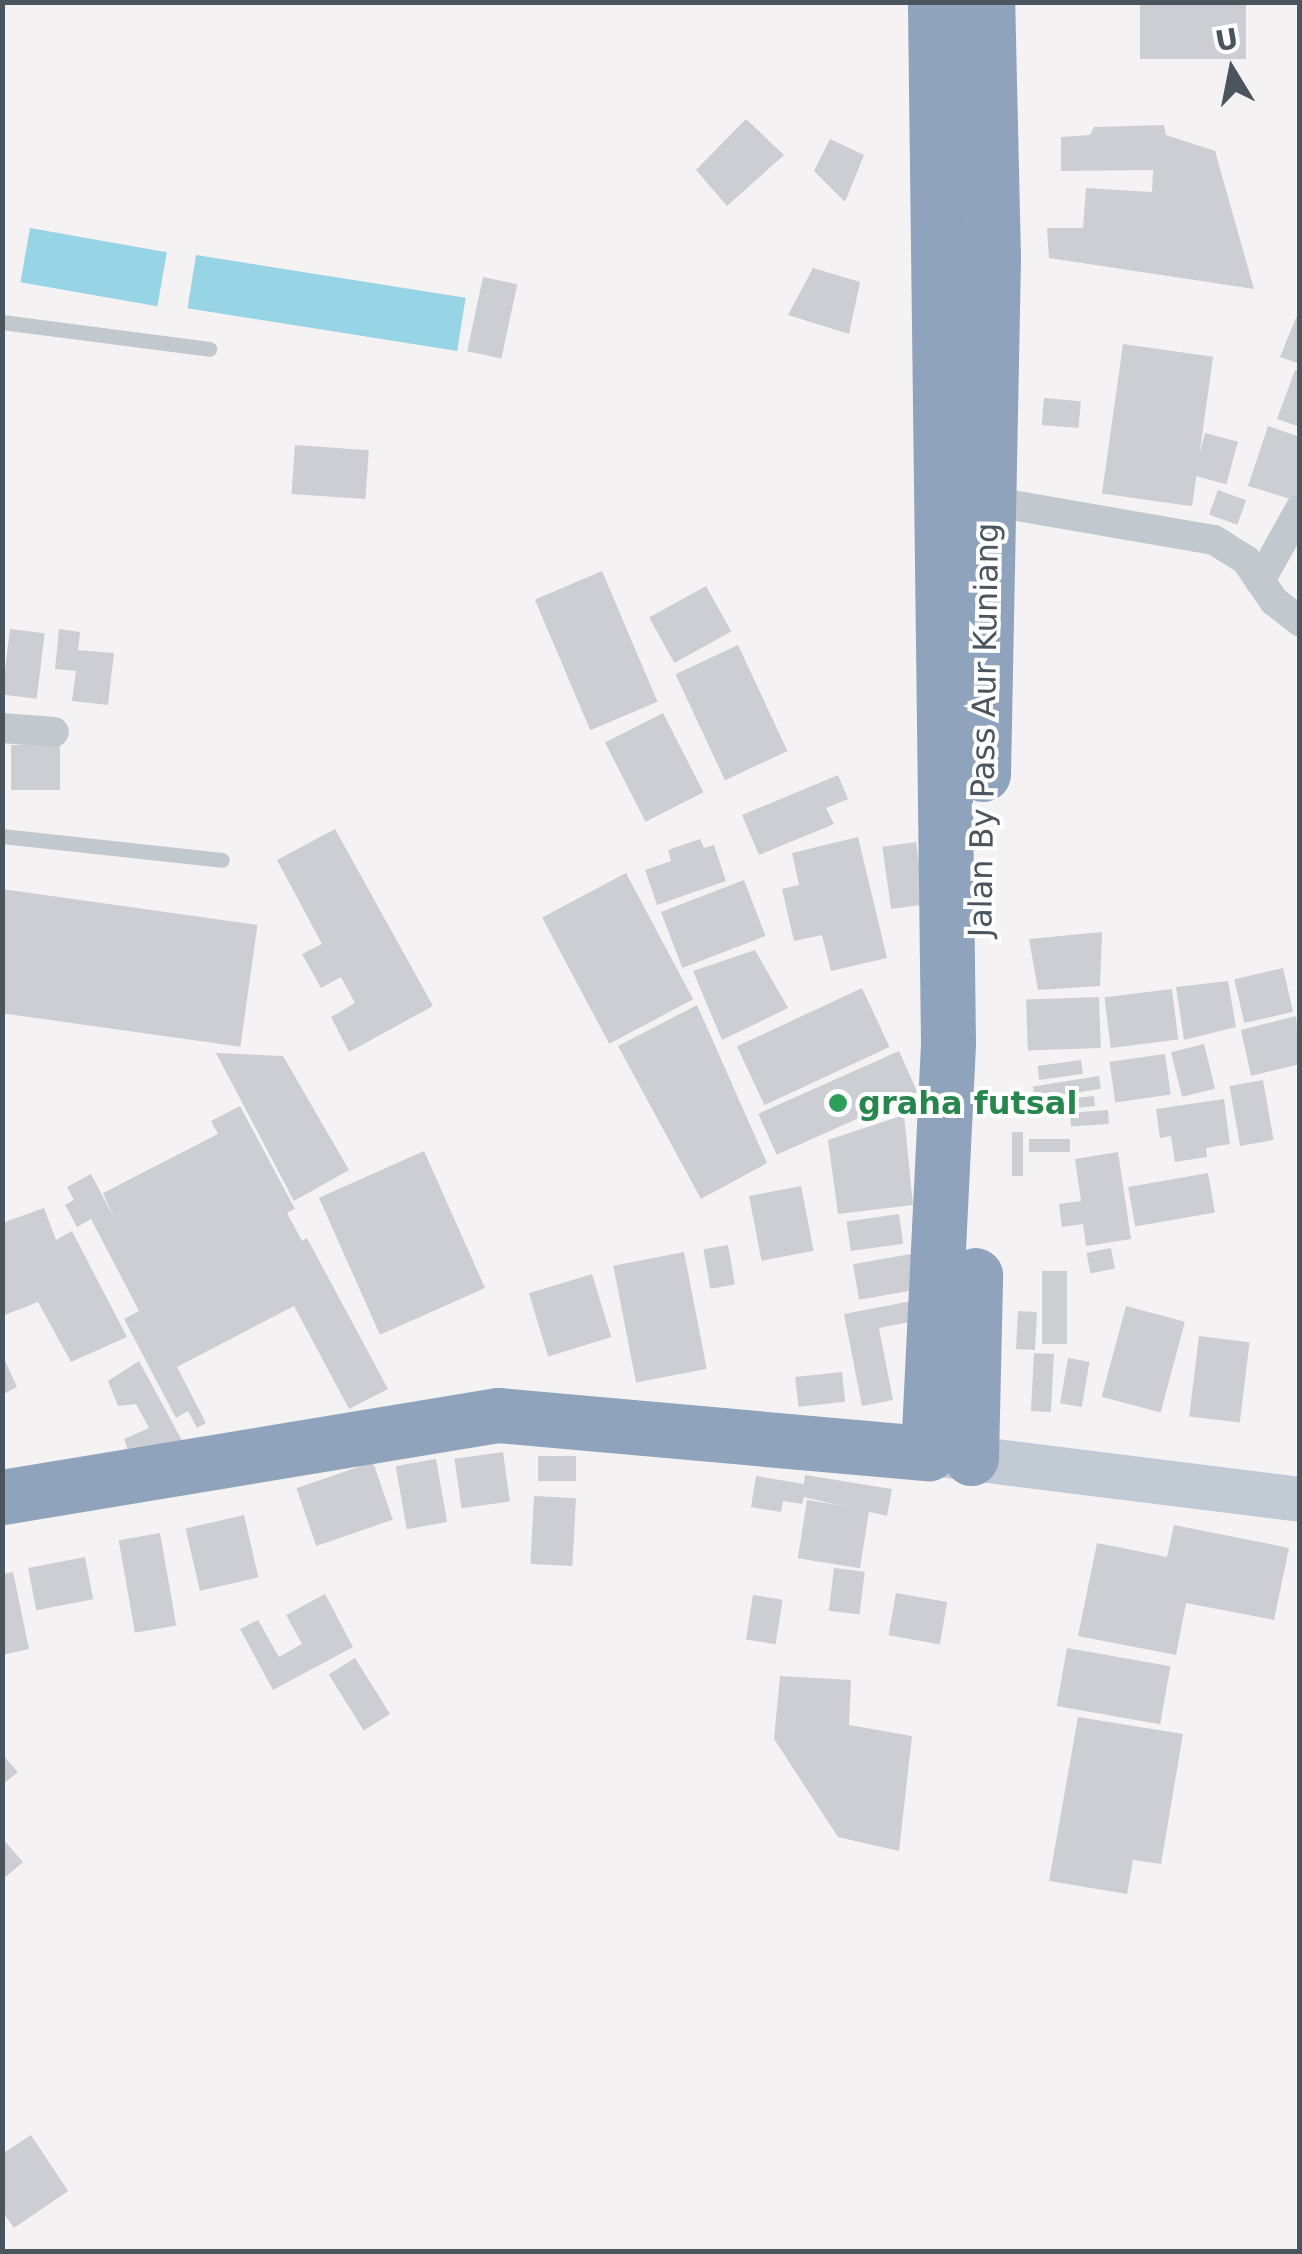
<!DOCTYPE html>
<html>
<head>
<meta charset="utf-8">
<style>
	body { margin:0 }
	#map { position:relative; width:1302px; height:2254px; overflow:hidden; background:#f4f2f2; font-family:"DejaVu Sans",sans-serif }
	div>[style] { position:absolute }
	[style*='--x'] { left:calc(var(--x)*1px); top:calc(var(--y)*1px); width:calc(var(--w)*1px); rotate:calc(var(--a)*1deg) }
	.water>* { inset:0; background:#97d4e6; transform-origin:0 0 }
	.building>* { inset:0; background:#cdced4; transform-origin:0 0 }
	.lane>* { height:15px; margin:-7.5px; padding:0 7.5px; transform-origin:7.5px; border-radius:7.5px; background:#c1c9cf }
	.street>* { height:30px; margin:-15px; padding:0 15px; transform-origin:15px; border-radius:15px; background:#c1c9cf }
	.secondary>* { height:45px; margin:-22.5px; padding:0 22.5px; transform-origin:22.5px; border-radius:22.5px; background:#c2cad4 }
	.highway>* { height:55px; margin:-27.5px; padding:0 27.5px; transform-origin:27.5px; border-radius:27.5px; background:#8fa4bc }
	.dots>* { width:28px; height:28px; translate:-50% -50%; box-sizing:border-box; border:5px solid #fff; border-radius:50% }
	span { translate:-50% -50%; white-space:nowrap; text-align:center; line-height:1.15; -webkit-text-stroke:8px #fff; paint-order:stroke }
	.street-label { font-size:32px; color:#4b555e }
	.leisure-label { font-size:32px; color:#27864d; font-weight:700 }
	.left { translate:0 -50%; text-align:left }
	.frame { position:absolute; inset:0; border:5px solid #4b555e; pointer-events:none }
	.north { position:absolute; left:1182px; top:20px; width:100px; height:100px; -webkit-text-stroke:8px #fff; paint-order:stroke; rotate:350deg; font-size:28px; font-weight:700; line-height:40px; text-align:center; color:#4b555e }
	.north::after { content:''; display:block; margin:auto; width:35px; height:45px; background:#4b555e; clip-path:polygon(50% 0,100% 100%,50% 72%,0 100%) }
</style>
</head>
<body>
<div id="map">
	<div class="water">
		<div style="left:30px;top:228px;width:139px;height:55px;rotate:10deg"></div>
		<div style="left:196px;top:255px;width:273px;height:54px;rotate:9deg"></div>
	</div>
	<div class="building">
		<div style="left:1140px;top:2px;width:106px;height:57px"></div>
		<div style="clip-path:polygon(746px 119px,784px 155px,727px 206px,696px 170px)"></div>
		<div style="clip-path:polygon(1164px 125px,1166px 135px,1215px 151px,1254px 289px,1049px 258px,1047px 228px,1083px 228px,1086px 188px,1152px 192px,1153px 170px,1061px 171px,1061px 137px,1090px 135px,1094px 127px)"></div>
		<div style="clip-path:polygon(830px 139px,864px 155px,845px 202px,814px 171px)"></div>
		<div style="clip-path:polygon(813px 268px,860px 282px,849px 334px,788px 315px)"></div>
		<div style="left:483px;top:277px;width:35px;height:76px;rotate:12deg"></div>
		<div style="clip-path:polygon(1300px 308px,1300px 364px,1280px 357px)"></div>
		<div style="left:1123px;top:344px;width:91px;height:151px;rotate:8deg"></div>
		<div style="clip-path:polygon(1295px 370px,1300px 371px,1300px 427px,1277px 419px)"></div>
		<div style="left:1044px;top:398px;width:37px;height:27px;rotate:5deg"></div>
		<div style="clip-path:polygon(1268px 426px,1300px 437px,1297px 501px,1248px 486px)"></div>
		<div style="left:1205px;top:433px;width:34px;height:44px;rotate:15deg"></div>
		<div style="left:295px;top:445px;width:74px;height:49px;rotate:4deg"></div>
		<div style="left:1218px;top:490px;width:30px;height:26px;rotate:20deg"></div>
		<div style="left:602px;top:571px;width:142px;height:73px;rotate:67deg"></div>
		<div style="left:706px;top:586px;width:52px;height:65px;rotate:61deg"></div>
		<div style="left:10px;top:629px;width:35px;height:66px;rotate:7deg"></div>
		<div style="clip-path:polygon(59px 629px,80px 632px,78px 650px,114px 653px,108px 705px,72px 701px,76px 671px,55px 669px)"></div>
		<div style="left:738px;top:645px;width:117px;height:69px;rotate:65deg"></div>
		<div style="left:663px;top:713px;width:89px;height:65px;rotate:63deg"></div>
		<div style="left:60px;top:745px;width:45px;height:49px;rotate:90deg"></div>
		<div style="clip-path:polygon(838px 775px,848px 799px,826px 808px,834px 824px,759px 855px,742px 815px)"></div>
		<div style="clip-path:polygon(335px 829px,433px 1006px,349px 1052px,331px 1017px,355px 1003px,341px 977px,321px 988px,302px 954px,322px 944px,277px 860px)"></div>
		<div style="clip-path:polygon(858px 837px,887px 958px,831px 971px,822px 935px,794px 941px,782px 889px,799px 885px,792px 853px)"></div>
		<div style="clip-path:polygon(700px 839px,704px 848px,714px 845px,726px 881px,657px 905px,645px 870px,671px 861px,668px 850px)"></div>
		<div style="left:916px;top:842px;width:63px;height:34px;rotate:82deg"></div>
		<div style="left:626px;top:873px;width:143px;height:95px;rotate:62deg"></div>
		<div style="left:744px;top:880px;width:60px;height:89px;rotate:69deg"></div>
		<div style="left:2px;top:889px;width:258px;height:123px;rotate:8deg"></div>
		<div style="clip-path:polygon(1102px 932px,1100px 986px,1038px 990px,1029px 939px)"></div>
		<div style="clip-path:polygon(755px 950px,788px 1008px,722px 1040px,693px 971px)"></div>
		<div style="left:1283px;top:968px;width:45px;height:50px;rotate:77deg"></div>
		<div style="clip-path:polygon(1228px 981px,1236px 1027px,1184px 1040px,1176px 987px)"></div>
		<div style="left:862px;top:988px;width:65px;height:138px;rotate:65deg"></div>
		<div style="left:1172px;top:989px;width:51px;height:68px;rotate:83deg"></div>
		<div style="left:1099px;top:997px;width:51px;height:73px;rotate:88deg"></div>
		<div style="clip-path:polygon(697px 1005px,767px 1163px,701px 1199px,618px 1046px)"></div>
		<div style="clip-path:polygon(1296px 1016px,1300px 1064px,1251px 1076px,1241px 1030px)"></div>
		<div style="left:1204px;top:1044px;width:46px;height:34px;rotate:76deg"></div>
		<div style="left:899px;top:1051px;width:45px;height:154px;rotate:66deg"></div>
		<div style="clip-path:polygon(216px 1053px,283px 1056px,349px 1170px,294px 1201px)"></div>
		<div style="left:1165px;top:1054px;width:41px;height:56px;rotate:82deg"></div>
		<div style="left:1081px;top:1060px;width:14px;height:44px;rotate:82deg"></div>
		<div style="left:1099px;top:1076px;width:13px;height:67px;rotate:81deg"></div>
		<div style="left:1263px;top:1080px;width:61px;height:34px;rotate:80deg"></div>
		<div style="left:1094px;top:1096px;width:10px;height:54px;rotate:84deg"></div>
		<div style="clip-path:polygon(1224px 1099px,1230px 1144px,1206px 1148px,1207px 1157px,1175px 1162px,1171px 1136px,1160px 1138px,1156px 1109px)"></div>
		<div style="clip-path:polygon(240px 1106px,295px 1209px,287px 1213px,302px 1241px,307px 1238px,388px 1389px,349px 1409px,294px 1306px,177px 1367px,206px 1423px,197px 1428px,188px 1411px,176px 1418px,124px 1319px,139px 1311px,91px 1219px,77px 1227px,65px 1205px,74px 1200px,67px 1187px,91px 1174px,114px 1218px,103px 1193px,218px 1134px,211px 1121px)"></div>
		<div style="left:1108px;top:1110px;width:14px;height:38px;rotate:86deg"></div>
		<div style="clip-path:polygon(904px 1115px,913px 1205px,838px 1214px,828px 1140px)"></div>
		<div style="left:1012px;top:1132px;width:11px;height:44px"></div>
		<div style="left:1070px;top:1139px;width:13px;height:41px;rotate:90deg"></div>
		<div style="left:424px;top:1151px;width:150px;height:115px;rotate:66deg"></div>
		<div style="clip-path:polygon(1118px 1152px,1131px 1239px,1086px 1246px,1083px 1224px,1062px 1227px,1059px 1204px,1081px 1201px,1075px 1159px)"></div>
		<div style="left:1208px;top:1173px;width:40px;height:81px;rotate:80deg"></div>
		<div style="left:801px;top:1186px;width:66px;height:53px;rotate:79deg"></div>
		<div style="clip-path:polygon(44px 1208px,56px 1240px,72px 1231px,127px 1337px,71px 1362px,38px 1302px,2px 1316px,2px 1223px)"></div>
		<div style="left:899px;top:1214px;width:30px;height:53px;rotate:82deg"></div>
		<div style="left:728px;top:1245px;width:40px;height:25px;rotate:80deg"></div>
		<div style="left:1111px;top:1248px;width:21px;height:25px;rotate:79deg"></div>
		<div style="left:684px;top:1252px;width:119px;height:72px;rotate:79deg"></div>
		<div style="left:911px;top:1254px;width:36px;height:59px;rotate:80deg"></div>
		<div style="left:1042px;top:1271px;width:25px;height:73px"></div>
		<div style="left:592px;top:1274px;width:66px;height:66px;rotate:73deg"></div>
		<div style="clip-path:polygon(917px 1300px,920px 1320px,879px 1328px,893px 1400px,862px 1406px,844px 1314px)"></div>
		<div style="left:1126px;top:1306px;width:61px;height:94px;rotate:15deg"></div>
		<div style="left:1018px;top:1311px;width:19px;height:38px;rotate:3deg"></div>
		<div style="left:1199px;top:1336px;width:51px;height:81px;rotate:7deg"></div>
		<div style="left:1034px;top:1353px;width:20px;height:58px;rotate:3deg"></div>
		<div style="clip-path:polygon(2px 1354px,17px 1387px,2px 1395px)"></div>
		<div style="left:1068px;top:1358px;width:22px;height:46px;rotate:10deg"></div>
		<div style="clip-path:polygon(139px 1361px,186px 1448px,132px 1461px,124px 1439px,149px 1428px,136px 1404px,118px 1406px,108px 1381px)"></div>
		<div style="left:842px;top:1372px;width:30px;height:47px;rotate:84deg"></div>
		<div style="left:503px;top:1452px;width:50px;height:49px;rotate:82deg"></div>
		<div style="left:538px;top:1456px;width:38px;height:25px"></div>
		<div style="left:436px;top:1459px;width:64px;height:41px;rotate:80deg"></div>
		<div style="left:373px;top:1462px;width:61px;height:81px;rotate:71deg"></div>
		<div style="clip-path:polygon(805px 1475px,892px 1489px,887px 1516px,804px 1497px,802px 1504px,783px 1501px,781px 1512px,751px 1507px,756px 1476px,804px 1484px)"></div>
		<div style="left:534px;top:1496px;width:42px;height:68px;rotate:3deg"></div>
		<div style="left:807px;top:1500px;width:63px;height:59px;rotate:9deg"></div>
		<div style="left:244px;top:1515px;width:64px;height:60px;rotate:77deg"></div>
		<div style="clip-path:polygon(1174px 1525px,1289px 1548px,1274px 1620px,1186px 1603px,1176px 1655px,1078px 1636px,1097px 1543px,1167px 1557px)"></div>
		<div style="left:160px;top:1533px;width:94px;height:42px;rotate:80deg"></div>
		<div style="left:85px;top:1557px;width:43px;height:58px;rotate:79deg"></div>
		<div style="left:834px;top:1568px;width:31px;height:43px;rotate:7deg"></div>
		<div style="clip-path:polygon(13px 1572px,29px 1649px,2px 1655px,2px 1574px)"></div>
		<div style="left:896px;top:1593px;width:52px;height:43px;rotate:10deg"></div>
		<div style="clip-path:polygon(325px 1594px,353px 1647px,273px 1690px,240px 1629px,258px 1620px,279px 1657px,302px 1644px,286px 1615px)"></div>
		<div style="left:753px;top:1595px;width:30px;height:45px;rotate:9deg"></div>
		<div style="left:1067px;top:1648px;width:105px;height:59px;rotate:10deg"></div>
		<div style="left:355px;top:1658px;width:66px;height:31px;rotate:58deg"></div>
		<div style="clip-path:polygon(780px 1676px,851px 1680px,849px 1725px,912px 1736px,899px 1851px,838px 1837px,774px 1739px)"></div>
		<div style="clip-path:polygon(1078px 1717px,1183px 1734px,1161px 1864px,1133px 1860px,1127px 1894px,1049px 1881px)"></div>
		<div style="clip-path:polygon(2px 1754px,18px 1772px,2px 1785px)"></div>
		<div style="clip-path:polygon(2px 1838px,23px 1862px,2px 1880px)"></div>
		<div style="clip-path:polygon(31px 2135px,68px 2191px,14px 2228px,2px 2211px,2px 2154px)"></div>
	</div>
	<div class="lane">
		<div style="--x:2;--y:322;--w:209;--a:7.4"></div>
		<div style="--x:2;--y:836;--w:221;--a:6.2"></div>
	</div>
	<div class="street">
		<div style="--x:988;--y:501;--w:229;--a:9.8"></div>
		<div style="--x:1214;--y:540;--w:38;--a:32"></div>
		<div style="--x:1246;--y:560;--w:50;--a:55.7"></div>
		<div style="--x:1274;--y:601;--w:33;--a:38"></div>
		<div style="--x:1260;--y:581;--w:82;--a:-60.9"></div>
		<div style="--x:2;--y:728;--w:52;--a:4.4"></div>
	</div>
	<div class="secondary">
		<div style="--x:939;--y:1454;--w:364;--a:7.1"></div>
	</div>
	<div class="highway">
		<div style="--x:983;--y:774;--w:516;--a:-88.89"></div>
		<div style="--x:993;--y:258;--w:256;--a:-91.3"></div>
		<div style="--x:971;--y:1458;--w:183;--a:-88.7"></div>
		<div style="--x:2;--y:1497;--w:503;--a:-9.39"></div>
		<div style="--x:498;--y:1415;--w:432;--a:5.1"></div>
		<div style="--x:928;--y:1453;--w:411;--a:-87.2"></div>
		<div style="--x:948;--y:1042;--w:1040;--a:-90.72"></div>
	</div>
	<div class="dots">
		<div style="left:838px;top:1103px;background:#2e9e5b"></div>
	</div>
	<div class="street-label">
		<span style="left:984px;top:730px;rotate:-89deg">Jalan By Pass Aur Kuniang</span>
	</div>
	<div class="leisure-label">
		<span class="left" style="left:858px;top:1103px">graha futsal</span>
	</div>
	<div class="frame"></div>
	<div class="north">U</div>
</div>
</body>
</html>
